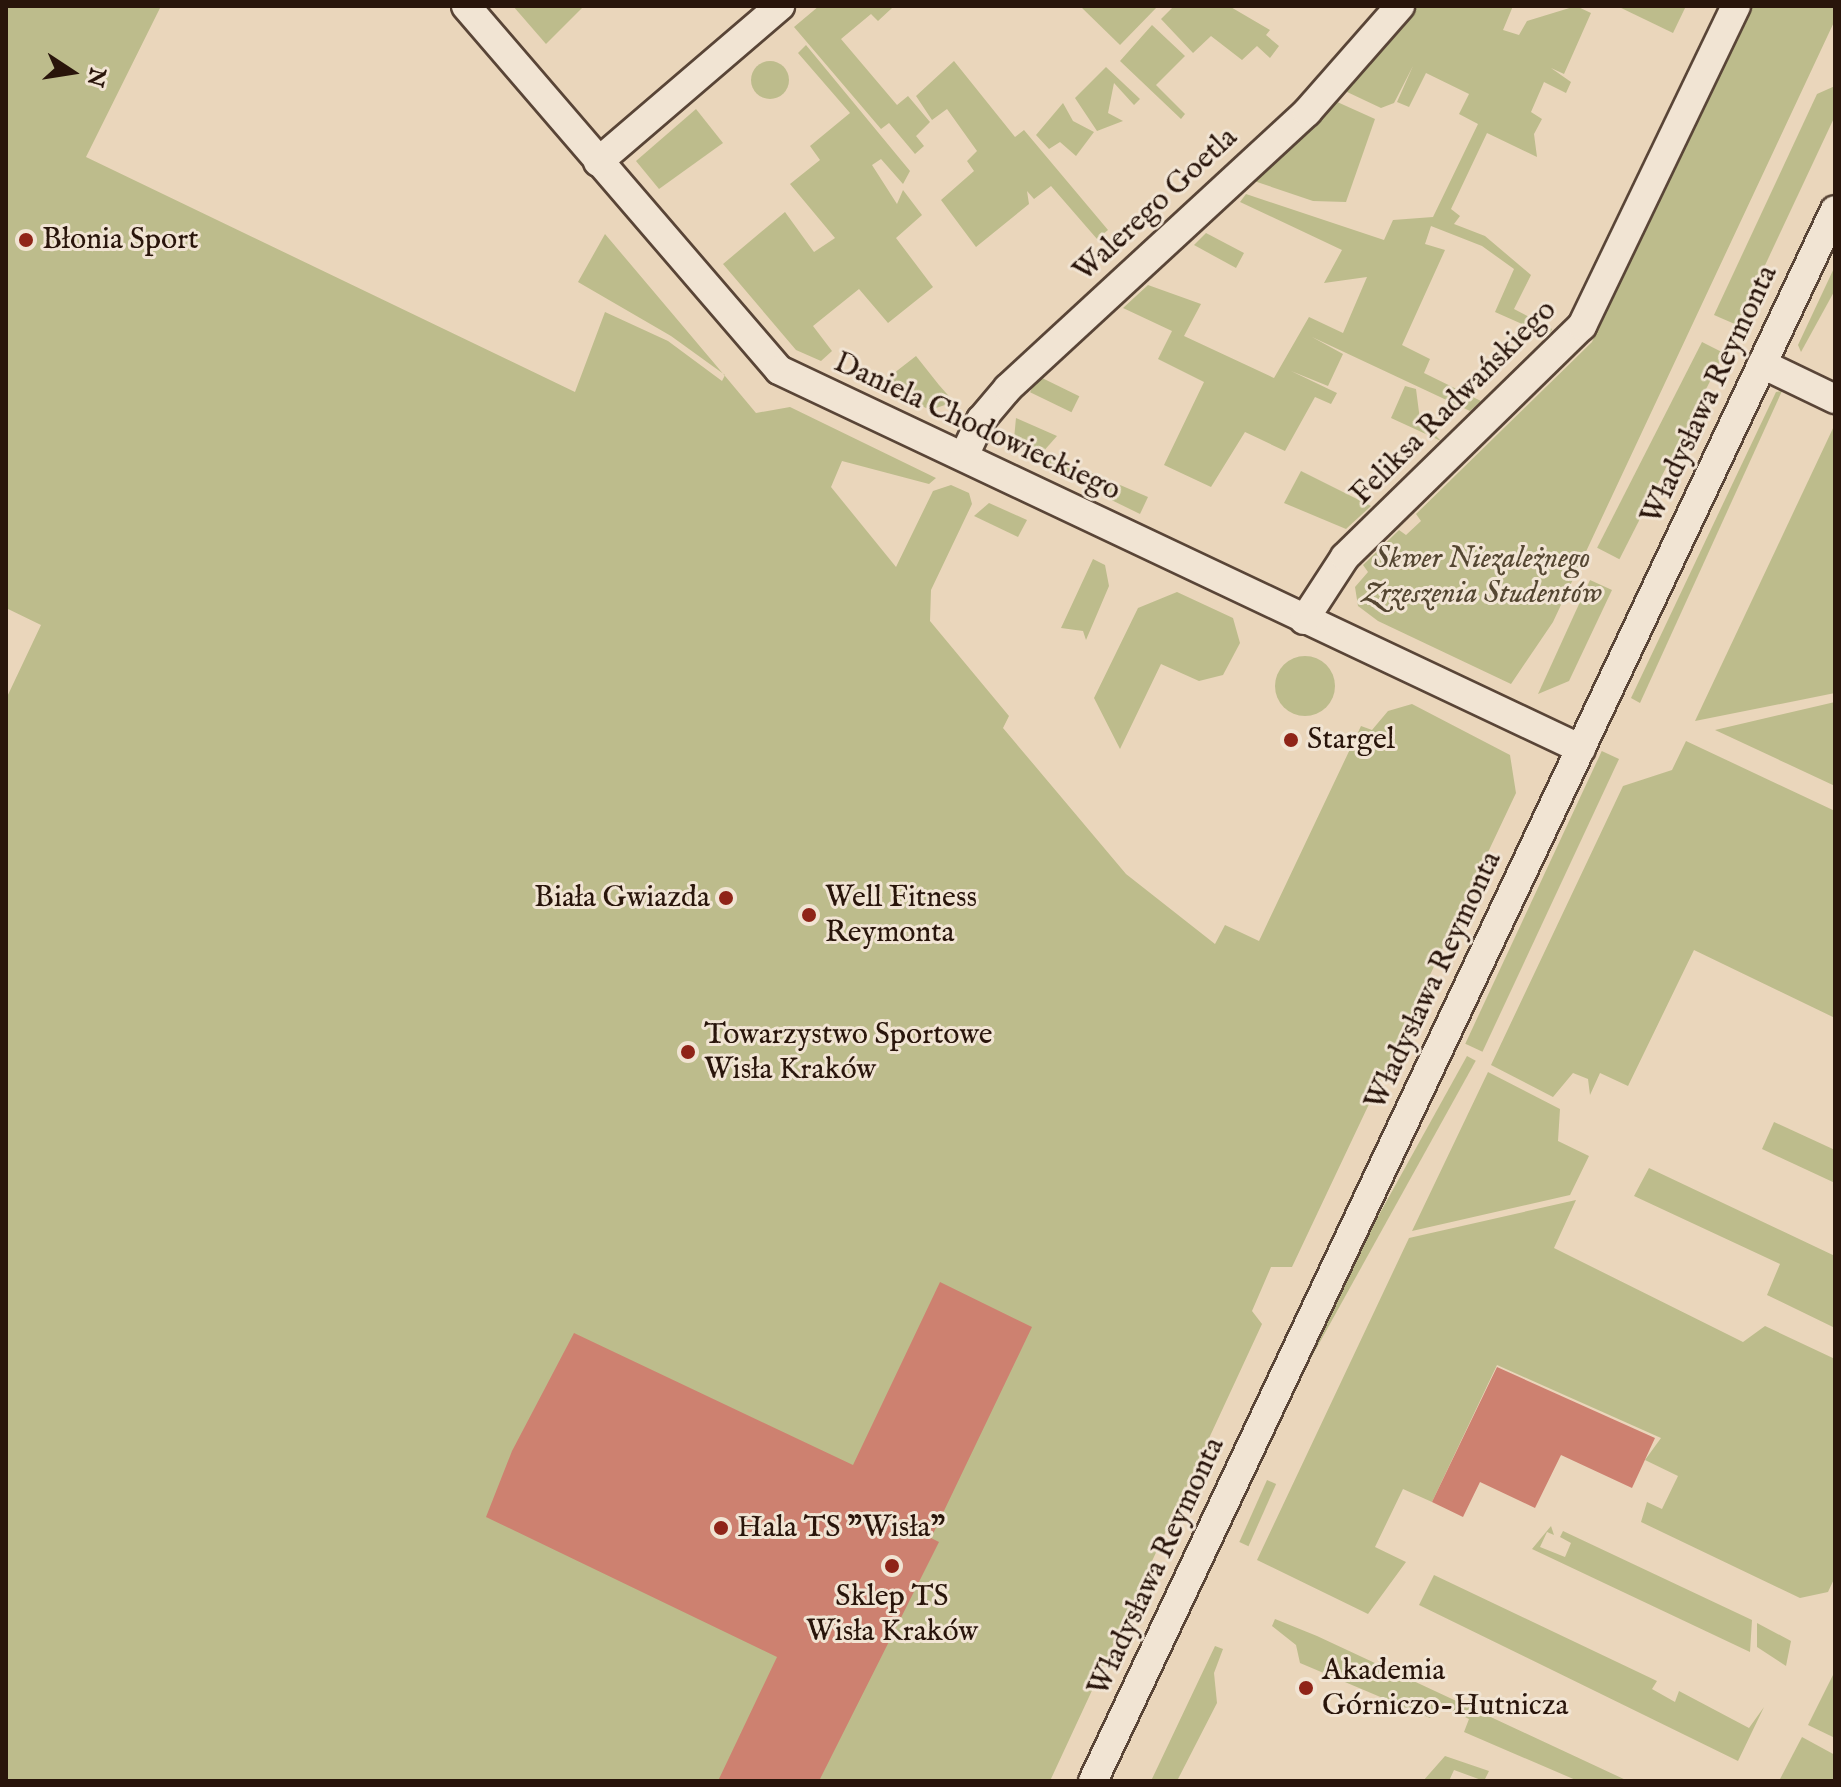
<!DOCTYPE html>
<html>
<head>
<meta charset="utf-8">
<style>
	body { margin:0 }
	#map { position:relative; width:1841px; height:1787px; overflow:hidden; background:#ead6bb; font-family:"IM FELL English",serif }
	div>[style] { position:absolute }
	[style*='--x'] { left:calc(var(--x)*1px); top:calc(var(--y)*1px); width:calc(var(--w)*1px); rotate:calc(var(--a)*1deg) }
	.green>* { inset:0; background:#bdbc8c; transform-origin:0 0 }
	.round { border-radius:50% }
	.building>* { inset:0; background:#cd8170 }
	.roads { filter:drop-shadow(2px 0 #594537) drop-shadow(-2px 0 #594537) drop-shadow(0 2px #594537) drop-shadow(0 -2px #594537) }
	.minor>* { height:28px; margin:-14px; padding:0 14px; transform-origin:14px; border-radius:14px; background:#f1e4d3 }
	.dots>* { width:22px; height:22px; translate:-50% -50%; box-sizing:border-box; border:4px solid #f1e4d3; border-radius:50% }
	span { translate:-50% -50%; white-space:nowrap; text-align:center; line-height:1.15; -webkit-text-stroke:6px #f1e4d3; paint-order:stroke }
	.street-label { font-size:30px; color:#29150b }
	.poi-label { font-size:30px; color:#29150b }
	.left { translate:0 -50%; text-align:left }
	.right { translate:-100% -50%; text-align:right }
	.park-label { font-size:30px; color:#554732; font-style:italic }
	.frame { position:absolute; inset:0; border:8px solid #29150b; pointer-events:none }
	.north { position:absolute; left:32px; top:32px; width:80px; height:80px; -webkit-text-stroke:6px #f1e4d3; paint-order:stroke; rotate:102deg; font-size:22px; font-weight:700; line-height:32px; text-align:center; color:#29150b }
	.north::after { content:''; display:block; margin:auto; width:28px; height:36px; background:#29150b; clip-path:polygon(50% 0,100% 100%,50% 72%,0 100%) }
</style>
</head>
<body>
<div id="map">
	<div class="green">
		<div style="clip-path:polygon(6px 6px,161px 6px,86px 157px,575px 392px,605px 312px,668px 341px,722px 381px,725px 375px,671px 336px,578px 282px,605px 234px,725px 376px,756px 413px,790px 407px,936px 478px,929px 484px,842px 461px,831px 487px,896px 567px,933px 491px,951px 485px,969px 493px,972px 504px,931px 590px,930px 621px,1009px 716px,1003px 728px,1126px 874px,1215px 944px,1225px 925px,1259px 941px,1361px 726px,1372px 730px,1388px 711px,1412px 704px,1510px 755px,1516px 793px,1292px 1267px,1271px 1267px,1252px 1311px,1262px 1324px,1050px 1781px,6px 1781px,6px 699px,41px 625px,6px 608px)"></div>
		<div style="clip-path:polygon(513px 6px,584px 6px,546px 44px)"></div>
		<div style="clip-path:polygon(819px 6px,892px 8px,878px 21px,871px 14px,841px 39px,897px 105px,908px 96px,930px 122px,916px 136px,924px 146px,915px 154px,889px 123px,881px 129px,794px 27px)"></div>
		<div style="clip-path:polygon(1080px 6px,1158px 6px,1120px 45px)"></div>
		<div style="clip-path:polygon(1174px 6px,1229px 6px,1270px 30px,1266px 35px,1279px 46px,1270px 58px,1257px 46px,1242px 60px,1211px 36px,1193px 53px,1161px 19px)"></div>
		<div style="clip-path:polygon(1415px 6px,1513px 6px,1503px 30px,1519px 35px,1527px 21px,1576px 6px,1591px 13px,1564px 74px,1551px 68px,1571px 82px,1566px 93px,1544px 82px,1531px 112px,1542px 119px,1534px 134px,1537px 157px,1487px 133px,1451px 209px,1460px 216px,1454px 224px,1485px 236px,1531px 275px,1514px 309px,1552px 329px,1549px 336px,1495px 312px,1514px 269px,1482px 246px,1431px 226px,1425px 244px,1445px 250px,1402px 345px,1430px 359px,1424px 373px,1481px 401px,1470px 411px,1312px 337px,1343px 354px,1328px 386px,1291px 371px,1337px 393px,1331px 404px,1315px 397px,1285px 451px,1245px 432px,1211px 487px,1164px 465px,1204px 382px,1158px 359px,1172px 331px,1123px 308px,1148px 285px,1201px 304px,1184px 336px,1274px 378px,1309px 317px,1343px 333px,1367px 277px,1324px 283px,1342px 250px,1240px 202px,1246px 194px,1384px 240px,1393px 220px,1433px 217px,1478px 124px,1459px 114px,1469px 94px,1426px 73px,1409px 107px,1397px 102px,1413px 66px,1394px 103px,1381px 108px,1345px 91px)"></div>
		<div style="clip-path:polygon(1617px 6px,1686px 6px,1673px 33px)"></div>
		<div style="clip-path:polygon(1746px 6px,1835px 6px,1835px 20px,1553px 622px,1511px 684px,1378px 621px,1358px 606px,1355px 587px,1368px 572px,1363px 565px,1399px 530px,1406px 535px,1421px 521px,1416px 514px,1592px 342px)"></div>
		<div style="clip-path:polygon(1152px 25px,1185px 56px,1156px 85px,1185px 114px,1181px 119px,1120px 61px)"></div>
		<div style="clip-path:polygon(806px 45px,910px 171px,903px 184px,881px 159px,872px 165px,897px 204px,903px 190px,922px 215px,896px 238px,933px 287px,888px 323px,859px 289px,813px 326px,832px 351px,821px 361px,796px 350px,723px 264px,785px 212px,814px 252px,835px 238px,790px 184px,820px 160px,810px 146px,850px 113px,798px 53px)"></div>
		<div class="round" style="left:751px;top:61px;width:38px;height:38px"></div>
		<div style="clip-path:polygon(954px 61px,1015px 137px,1024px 130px,1108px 230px,1097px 239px,1051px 186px,1034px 199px,1027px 191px,1029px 204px,976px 247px,941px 200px,974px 171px,967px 161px,977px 151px,947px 109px,932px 120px,916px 96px)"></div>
		<div style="clip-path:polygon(1106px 67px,1140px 99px,1134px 105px,1114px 83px,1108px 113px,1123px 121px,1097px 131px,1075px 98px)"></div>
		<div style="clip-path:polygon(1835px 86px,1835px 116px,1737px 325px,1714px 315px,1817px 94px)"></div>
		<div style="clip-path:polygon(1335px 101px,1375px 119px,1346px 202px,1313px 201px,1251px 180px)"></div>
		<div style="clip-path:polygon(1063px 103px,1073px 121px,1094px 132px,1076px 156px,1060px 142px,1049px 149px,1036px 135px)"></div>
		<div style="clip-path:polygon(696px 109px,723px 143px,659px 189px,636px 161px)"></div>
		<div style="clip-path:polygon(1206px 233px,1244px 253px,1236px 268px,1194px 245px)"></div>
		<div style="clip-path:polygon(1835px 266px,1835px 290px,1801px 352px,1798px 345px)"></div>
		<div style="left:1702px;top:342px;width:25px;height:231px;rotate:27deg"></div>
		<div style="clip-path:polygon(916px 356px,939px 385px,954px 402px,930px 410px,904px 397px,889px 377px)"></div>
		<div style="left:1038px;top:376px;width:46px;height:18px;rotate:26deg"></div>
		<div style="clip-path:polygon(1405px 386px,1416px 389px,1420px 420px,1441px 441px,1391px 418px)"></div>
		<div style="clip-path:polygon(1782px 391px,1640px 703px,1631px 698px,1776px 392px)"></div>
		<div style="clip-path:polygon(1016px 418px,1057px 436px,1034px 462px,1014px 439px)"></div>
		<div style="clip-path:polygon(1835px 424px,1835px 693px,1695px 721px)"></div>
		<div style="clip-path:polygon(1055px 457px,1148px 497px,1140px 514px,1042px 466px)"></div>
		<div style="clip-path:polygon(1301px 471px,1371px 506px,1346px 529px,1284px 503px)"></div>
		<div style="clip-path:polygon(989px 503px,1027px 520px,1018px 537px,974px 516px)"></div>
		<div style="clip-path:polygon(1093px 559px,1105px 565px,1109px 586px,1086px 640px,1083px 631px,1061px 628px)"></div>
		<div style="clip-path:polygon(1590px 580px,1612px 590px,1569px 681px,1538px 694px)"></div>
		<div style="clip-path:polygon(1177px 592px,1233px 618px,1240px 643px,1223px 675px,1199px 681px,1161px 664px,1120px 749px,1094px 698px,1138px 608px)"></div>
		<div class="round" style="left:1275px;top:656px;width:60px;height:60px"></div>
		<div style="clip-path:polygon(1835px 702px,1835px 786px,1715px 730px)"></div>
		<div style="clip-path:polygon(1686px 741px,1835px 811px,1835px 1018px,1694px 950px,1628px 1086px,1600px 1073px,1590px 1095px,1588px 1079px,1573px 1073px,1553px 1097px,1491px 1065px,1623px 786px,1672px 770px)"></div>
		<div style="left:1619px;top:759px;width:323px;height:19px;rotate:115deg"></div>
		<div style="left:1467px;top:1056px;width:10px;height:447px;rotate:29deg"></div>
		<div style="clip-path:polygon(1488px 1072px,1560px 1109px,1558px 1141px,1589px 1156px,1570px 1195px,1412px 1231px)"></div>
		<div style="clip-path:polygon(1774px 1122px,1835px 1150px,1835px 1183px,1762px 1149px)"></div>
		<div style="clip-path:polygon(1649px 1168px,1835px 1256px,1835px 1328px,1767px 1295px,1780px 1264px,1634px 1196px)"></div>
		<div style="clip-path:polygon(1576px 1200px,1554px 1248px,1743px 1342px,1765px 1326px,1835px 1359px,1835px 1577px,1828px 1592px,1800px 1598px,1641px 1522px,1647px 1502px,1662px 1509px,1678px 1476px,1645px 1460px,1661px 1438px,1497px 1365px,1432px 1502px,1403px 1489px,1375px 1547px,1406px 1562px,1368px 1614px,1257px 1560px,1409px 1238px)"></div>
		<div style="left:1267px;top:1480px;width:10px;height:68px;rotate:24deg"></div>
		<div style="clip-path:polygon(1551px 1526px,1554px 1535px,1547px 1532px,1540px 1547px,1565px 1557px,1571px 1543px,1560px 1537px,1563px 1531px,1752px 1620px,1750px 1652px,1532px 1549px)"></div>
		<div style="clip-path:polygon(1434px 1575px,1657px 1681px,1652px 1689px,1675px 1702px,1679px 1691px,1749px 1728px,1764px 1707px,1738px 1761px,1419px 1605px)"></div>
		<div style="clip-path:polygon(1275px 1619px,1317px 1636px,1628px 1781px,1578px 1781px,1464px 1732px,1469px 1719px,1438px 1704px,1430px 1718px,1300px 1663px,1296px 1645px,1272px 1626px)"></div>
		<div style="clip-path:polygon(1757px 1623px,1791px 1641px,1786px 1666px,1757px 1647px)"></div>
		<div style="clip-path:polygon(1215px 1646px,1223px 1649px,1214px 1673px,1217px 1703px,1177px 1781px,1151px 1781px)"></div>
		<div style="clip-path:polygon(1835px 1671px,1835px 1738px,1808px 1725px)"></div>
		<div style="clip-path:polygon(1802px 1737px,1835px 1755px,1833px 1781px,1779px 1781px)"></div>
		<div style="clip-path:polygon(1445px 1756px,1489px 1771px,1484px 1781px,1454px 1770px,1449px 1781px,1423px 1781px)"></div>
	</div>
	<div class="building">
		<div style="clip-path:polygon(940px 1282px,1032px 1327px,931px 1538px,939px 1542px,819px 1781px,718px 1781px,777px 1657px,486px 1517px,512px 1451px,574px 1333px,853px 1465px)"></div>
		<div style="clip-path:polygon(1497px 1367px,1655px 1438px,1632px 1488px,1561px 1455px,1535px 1508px,1480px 1482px,1463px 1517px,1432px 1502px)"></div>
	</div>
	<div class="roads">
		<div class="minor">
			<div style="--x:466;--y:6;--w:480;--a:49.3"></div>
			<div style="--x:779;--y:370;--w:887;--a:25.29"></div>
			<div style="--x:598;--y:162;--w:240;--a:-40.6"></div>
			<div style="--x:1762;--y:364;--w:81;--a:25.6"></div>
			<div style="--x:964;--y:456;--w:40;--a:-65"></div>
			<div style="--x:981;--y:420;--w:42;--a:-49.8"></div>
			<div style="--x:1008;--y:388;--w:407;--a:-42.7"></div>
			<div style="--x:1307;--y:112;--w:141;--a:-48.7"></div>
			<div style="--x:1304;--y:620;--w:75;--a:-56.9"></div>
			<div style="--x:1345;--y:557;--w:331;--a:-44.3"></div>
			<div style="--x:1582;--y:326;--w:355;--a:-64.3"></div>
			<div style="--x:1093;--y:1781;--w:1737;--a:-64.72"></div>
		</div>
	</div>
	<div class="dots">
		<div style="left:26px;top:240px;background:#8f2418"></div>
		<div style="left:1291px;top:740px;background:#8f2418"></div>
		<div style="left:726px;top:898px;background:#8f2418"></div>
		<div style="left:809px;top:915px;background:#8f2418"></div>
		<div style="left:688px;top:1052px;background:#8f2418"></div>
		<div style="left:721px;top:1528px;background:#8f2418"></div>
		<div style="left:892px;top:1566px;background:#8f2418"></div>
		<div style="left:1306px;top:1688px;background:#8f2418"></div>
	</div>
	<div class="street-label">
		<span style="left:1156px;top:205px;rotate:-43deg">Walerego Goetla</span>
		<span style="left:1710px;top:395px;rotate:-65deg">Władysława Reymonta</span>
		<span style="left:1454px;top:403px;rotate:-45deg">Feliksa Radwańskiego</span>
		<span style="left:977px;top:427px;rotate:25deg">Daniela Chodowieckiego</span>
		<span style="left:1434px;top:981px;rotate:-65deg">Władysława Reymonta</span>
		<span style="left:1157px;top:1567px;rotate:-65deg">Władysława Reymonta</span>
	</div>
	<div class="poi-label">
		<span class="left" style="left:42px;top:240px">Błonia Sport</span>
		<span class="left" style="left:1307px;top:740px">Stargel</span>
		<span class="right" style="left:710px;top:898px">Biała Gwiazda</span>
		<span class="left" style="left:825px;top:915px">Well Fitness<br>Reymonta</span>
		<span class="left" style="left:704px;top:1052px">Towarzystwo Sportowe<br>Wisła Kraków</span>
		<span class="left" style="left:737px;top:1528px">Hala TS "Wisła"</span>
		<span style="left:892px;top:1614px">Sklep TS<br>Wisła Kraków</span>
		<span class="left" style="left:1322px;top:1688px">Akademia<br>Górniczo-Hutnicza</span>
	</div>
	<div class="park-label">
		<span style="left:1482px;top:576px">Skwer Niezależnego<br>Zrzeszenia Studentów</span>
	</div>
	<div class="frame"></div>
	<div class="north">N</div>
</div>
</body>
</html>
